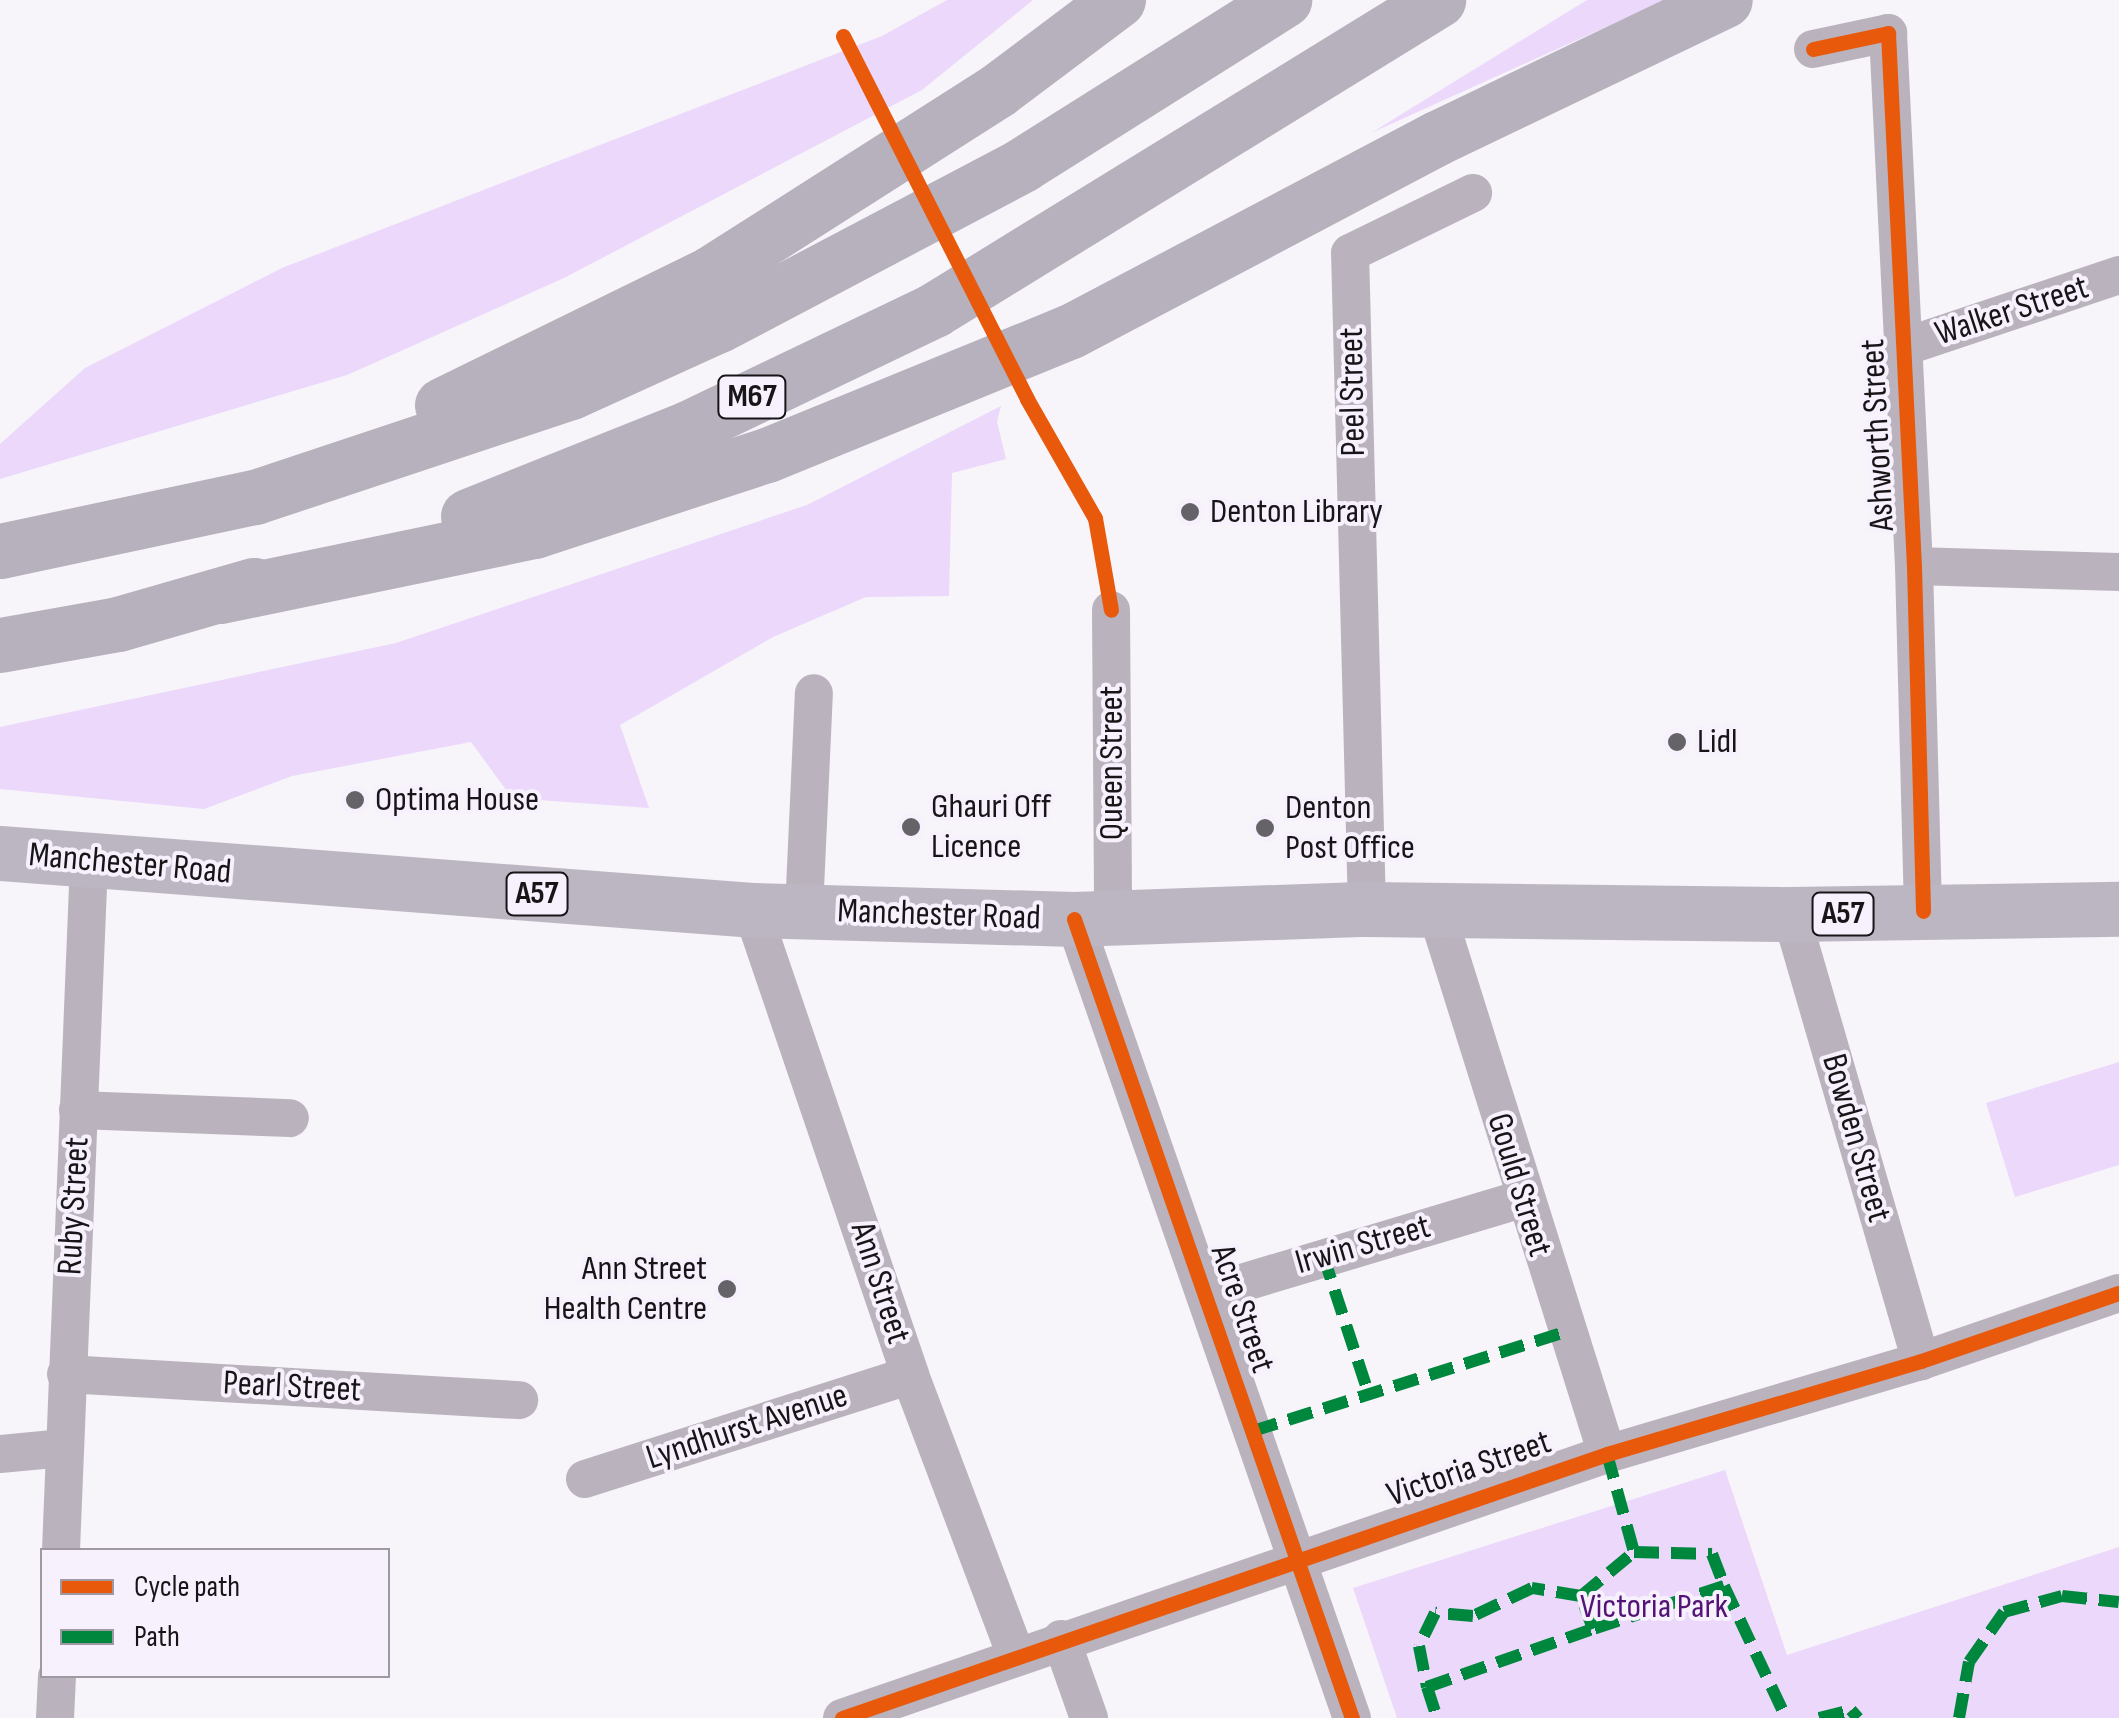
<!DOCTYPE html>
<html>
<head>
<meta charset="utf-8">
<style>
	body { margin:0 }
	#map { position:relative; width:2119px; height:1718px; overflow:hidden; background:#f7f4fa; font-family:"Sofia Sans Condensed",sans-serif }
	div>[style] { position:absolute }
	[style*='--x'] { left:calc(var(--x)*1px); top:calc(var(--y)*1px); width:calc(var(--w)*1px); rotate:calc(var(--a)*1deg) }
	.green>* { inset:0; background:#ebd8fb }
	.minor>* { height:38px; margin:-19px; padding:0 19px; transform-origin:19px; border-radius:19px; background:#bab3be }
	.primary>* { height:55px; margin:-27.5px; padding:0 27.5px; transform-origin:27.5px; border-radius:27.5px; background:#bcb6c2 }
	.motorway>* { height:55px; margin:-27.5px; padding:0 27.5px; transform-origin:27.5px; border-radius:27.5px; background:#b7b0bd }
	.quiet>* { height:12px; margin-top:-6px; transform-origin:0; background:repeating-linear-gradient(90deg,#00873e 0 25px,transparent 0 37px) }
	.cycleway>* { height:15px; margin:-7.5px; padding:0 7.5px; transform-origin:7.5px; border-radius:7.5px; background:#e8590c }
	.dots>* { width:28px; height:28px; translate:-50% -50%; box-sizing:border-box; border:5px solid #f7f1fd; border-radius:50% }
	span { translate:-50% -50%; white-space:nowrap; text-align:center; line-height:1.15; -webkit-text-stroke:8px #f7f1fd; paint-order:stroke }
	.shield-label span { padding:2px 8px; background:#f7f1fd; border:2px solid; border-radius:8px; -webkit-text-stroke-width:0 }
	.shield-label { font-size:32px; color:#181519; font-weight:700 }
	.street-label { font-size:35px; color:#181519 }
	.poi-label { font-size:35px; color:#181519 }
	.left { translate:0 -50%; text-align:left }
	.right { translate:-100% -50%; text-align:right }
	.park-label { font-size:35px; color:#541376 }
	.legend { position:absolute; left:40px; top:1548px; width:350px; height:130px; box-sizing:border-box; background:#f7f1fd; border:2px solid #9e99a2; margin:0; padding:12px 18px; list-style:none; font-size:30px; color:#181519 }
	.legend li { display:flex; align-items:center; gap:20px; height:50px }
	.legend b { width:50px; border:2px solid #9e99a2 }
</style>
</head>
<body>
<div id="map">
	<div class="green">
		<div style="clip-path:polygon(947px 0,1033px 0,922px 90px,564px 278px,347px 375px,0 479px,0 444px,85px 368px,282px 268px,882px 36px)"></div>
		<div style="clip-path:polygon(1587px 0,1666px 0,1371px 133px)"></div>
		<div style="clip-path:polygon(1001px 406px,997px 422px,1006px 459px,952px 473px,949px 596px,866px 597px,773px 637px,620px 725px,649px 808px,512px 798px,471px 742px,292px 776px,204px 809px,0 789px,0 727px,396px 643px,807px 505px)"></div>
		<div style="clip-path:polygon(2119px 1062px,2119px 1165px,2015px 1197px,1986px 1103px)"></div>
		<div style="clip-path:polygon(1725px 1470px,1787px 1655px,2119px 1547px,2119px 1718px,1397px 1718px,1353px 1588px)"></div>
	</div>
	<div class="minor">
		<div style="--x:1813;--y:49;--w:77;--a:-12"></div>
		<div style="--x:1888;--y:33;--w:534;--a:87.21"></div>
		<div style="--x:1914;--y:566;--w:345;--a:88.5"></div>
		<div style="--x:1904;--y:347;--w:227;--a:-18.5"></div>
		<div style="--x:1914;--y:566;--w:205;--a:1.7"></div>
		<div style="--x:1111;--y:610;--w:307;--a:89.6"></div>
		<div style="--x:1367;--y:909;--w:656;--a:-91.48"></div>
		<div style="--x:1350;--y:253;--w:137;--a:-26"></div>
		<div style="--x:752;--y:910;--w:491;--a:71.2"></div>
		<div style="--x:910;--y:1375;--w:299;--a:69.3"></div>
		<div style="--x:804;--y:911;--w:218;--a:-87.4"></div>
		<div style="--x:1437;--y:913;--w:567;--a:72.56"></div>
		<div style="--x:1791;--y:914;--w:466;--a:73.8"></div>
		<div style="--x:1074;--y:919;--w:846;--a:70.82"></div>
		<div style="--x:78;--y:1110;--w:212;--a:2.2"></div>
		<div style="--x:1205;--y:1294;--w:331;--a:-16.7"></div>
		<div style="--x:66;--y:1374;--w:454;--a:3.3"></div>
		<div style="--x:0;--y:1454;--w:64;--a:-5.4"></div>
		<div style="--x:585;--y:1479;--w:341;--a:-17.7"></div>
		<div style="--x:61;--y:1550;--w:689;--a:-87.67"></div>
		<div style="--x:1061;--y:1639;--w:84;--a:70.5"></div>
		<div style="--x:55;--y:1718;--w:42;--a:-87.3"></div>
		<div style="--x:842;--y:1718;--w:809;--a:-19.04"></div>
		<div style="--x:1607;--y:1454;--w:327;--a:-16.5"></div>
		<div style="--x:1921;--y:1361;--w:209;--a:-19"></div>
	</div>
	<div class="primary">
		<div style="--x:0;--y:853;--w:754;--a:4.33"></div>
		<div style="--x:752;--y:910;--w:322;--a:1.6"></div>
		<div style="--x:1074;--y:919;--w:293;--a:-2"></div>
		<div style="--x:1367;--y:909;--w:424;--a:0.7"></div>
		<div style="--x:1791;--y:914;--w:328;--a:-0.9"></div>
	</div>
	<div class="motorway">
		<div style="--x:442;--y:405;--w:300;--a:-26.1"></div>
		<div style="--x:711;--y:273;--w:340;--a:-32.5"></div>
		<div style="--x:998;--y:90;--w:150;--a:-36.9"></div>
		<div style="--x:468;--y:516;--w:237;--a:-21.8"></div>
		<div style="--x:688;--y:428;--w:273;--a:-25.6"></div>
		<div style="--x:934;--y:310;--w:592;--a:-31.59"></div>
		<div style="--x:0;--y:551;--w:261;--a:-12"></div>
		<div style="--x:255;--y:497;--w:333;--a:-18.4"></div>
		<div style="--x:571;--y:392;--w:162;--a:-24.4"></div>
		<div style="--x:719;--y:325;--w:343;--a:-27.8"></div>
		<div style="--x:1022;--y:165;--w:310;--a:-32.2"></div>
		<div style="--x:220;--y:596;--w:321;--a:-11.7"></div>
		<div style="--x:534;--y:531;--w:245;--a:-18.1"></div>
		<div style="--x:767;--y:455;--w:328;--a:-22.2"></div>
		<div style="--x:1071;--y:331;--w:414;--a:-27.8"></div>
		<div style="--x:1437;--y:138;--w:319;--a:-25.6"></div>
		<div style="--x:0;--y:645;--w:120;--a:-10.1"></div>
		<div style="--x:118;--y:624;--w:141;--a:-16.1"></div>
	</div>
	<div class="quiet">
		<div style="--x:1323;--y:1255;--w:147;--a:71.8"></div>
		<div style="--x:1253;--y:1431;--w:328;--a:-17.6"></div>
		<div style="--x:1607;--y:1454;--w:102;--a:74.6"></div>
		<div style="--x:1634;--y:1552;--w:78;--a:1.5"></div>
		<div style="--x:1712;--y:1554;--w:34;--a:69"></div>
		<div style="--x:1724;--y:1586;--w:138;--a:161.8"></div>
		<div style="--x:1593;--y:1629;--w:35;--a:-110"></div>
		<div style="--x:1581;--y:1596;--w:69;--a:-39.7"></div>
		<div style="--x:1724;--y:1586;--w:146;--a:64.8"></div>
		<div style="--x:1581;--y:1596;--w:50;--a:-170.7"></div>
		<div style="--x:1532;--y:1588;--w:65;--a:154.6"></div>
		<div style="--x:1473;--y:1616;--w:38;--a:-175"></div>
		<div style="--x:1435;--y:1613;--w:37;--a:116"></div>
		<div style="--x:1419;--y:1646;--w:42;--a:79"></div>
		<div style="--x:1427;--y:1687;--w:176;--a:-19.3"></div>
		<div style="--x:1427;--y:1687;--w:33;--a:72"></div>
		<div style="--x:1819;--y:1718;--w:33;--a:-14"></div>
		<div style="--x:1851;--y:1710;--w:11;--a:49"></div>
		<div style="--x:1959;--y:1718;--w:57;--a:-79.9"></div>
		<div style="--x:1969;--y:1662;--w:61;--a:-55"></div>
		<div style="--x:2004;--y:1612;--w:60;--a:-15.4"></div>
		<div style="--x:2062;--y:1596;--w:57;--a:6"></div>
	</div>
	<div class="cycleway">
		<div style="--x:843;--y:36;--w:407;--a:63.1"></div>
		<div style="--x:1027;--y:399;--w:137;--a:60.3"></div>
		<div style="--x:1095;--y:518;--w:93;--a:80.1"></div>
		<div style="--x:1813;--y:49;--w:77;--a:-12"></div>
		<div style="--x:1888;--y:33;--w:534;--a:87.21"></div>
		<div style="--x:1914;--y:566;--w:345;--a:88.5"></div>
		<div style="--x:1074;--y:919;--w:846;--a:70.82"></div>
		<div style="--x:842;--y:1718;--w:809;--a:-19.04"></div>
		<div style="--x:1607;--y:1454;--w:327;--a:-16.5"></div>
		<div style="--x:1921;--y:1361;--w:209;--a:-19"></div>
	</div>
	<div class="dots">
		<div style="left:1190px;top:512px;background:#666368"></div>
		<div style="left:1677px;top:742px;background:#666368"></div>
		<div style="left:355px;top:800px;background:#666368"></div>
		<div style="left:911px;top:827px;background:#666368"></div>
		<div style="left:1265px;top:828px;background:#666368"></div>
		<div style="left:727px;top:1289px;background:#666368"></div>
	</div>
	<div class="shield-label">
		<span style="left:752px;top:397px">M67</span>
		<span style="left:537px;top:894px">A57</span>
		<span style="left:1843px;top:914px">A57</span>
	</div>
	<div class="street-label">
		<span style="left:2012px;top:311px;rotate:-18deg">Walker Street</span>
		<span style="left:1353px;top:392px;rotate:-91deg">Peel Street</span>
		<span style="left:1878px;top:435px;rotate:-93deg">Ashworth Street</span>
		<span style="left:1112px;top:763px;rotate:-90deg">Queen Street</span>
		<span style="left:130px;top:864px;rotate:5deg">Manchester Road</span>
		<span style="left:939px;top:915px;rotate:2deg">Manchester Road</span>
		<span style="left:1856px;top:1138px;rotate:74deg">Bowden Street</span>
		<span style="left:1519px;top:1185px;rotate:73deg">Gould Street</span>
		<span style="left:74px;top:1206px;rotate:-87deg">Ruby Street</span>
		<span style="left:1363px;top:1245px;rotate:-16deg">Irwin Street</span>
		<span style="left:880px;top:1283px;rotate:72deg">Ann Street</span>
		<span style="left:1242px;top:1309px;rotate:71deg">Acre Street</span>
		<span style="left:292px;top:1387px;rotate:3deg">Pearl Street</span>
		<span style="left:747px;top:1427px;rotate:-18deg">Lyndhurst Avenue</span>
		<span style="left:1469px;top:1469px;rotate:-19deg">Victoria Street</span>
	</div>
	<div class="poi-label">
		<span class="left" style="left:1210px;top:512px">Denton Library</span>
		<span class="left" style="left:1697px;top:742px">Lidl</span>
		<span class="left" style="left:375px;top:800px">Optima House</span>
		<span class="left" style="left:931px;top:827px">Ghauri Off<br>Licence</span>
		<span class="left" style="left:1285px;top:828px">Denton<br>Post Office</span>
		<span class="right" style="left:707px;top:1289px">Ann Street<br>Health Centre</span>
	</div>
	<div class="park-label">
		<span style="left:1654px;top:1607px">Victoria Park</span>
	</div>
	<ul class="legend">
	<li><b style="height:12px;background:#e8590c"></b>Cycle path</li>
	<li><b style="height:12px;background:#00873e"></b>Path</li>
	</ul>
</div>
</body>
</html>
